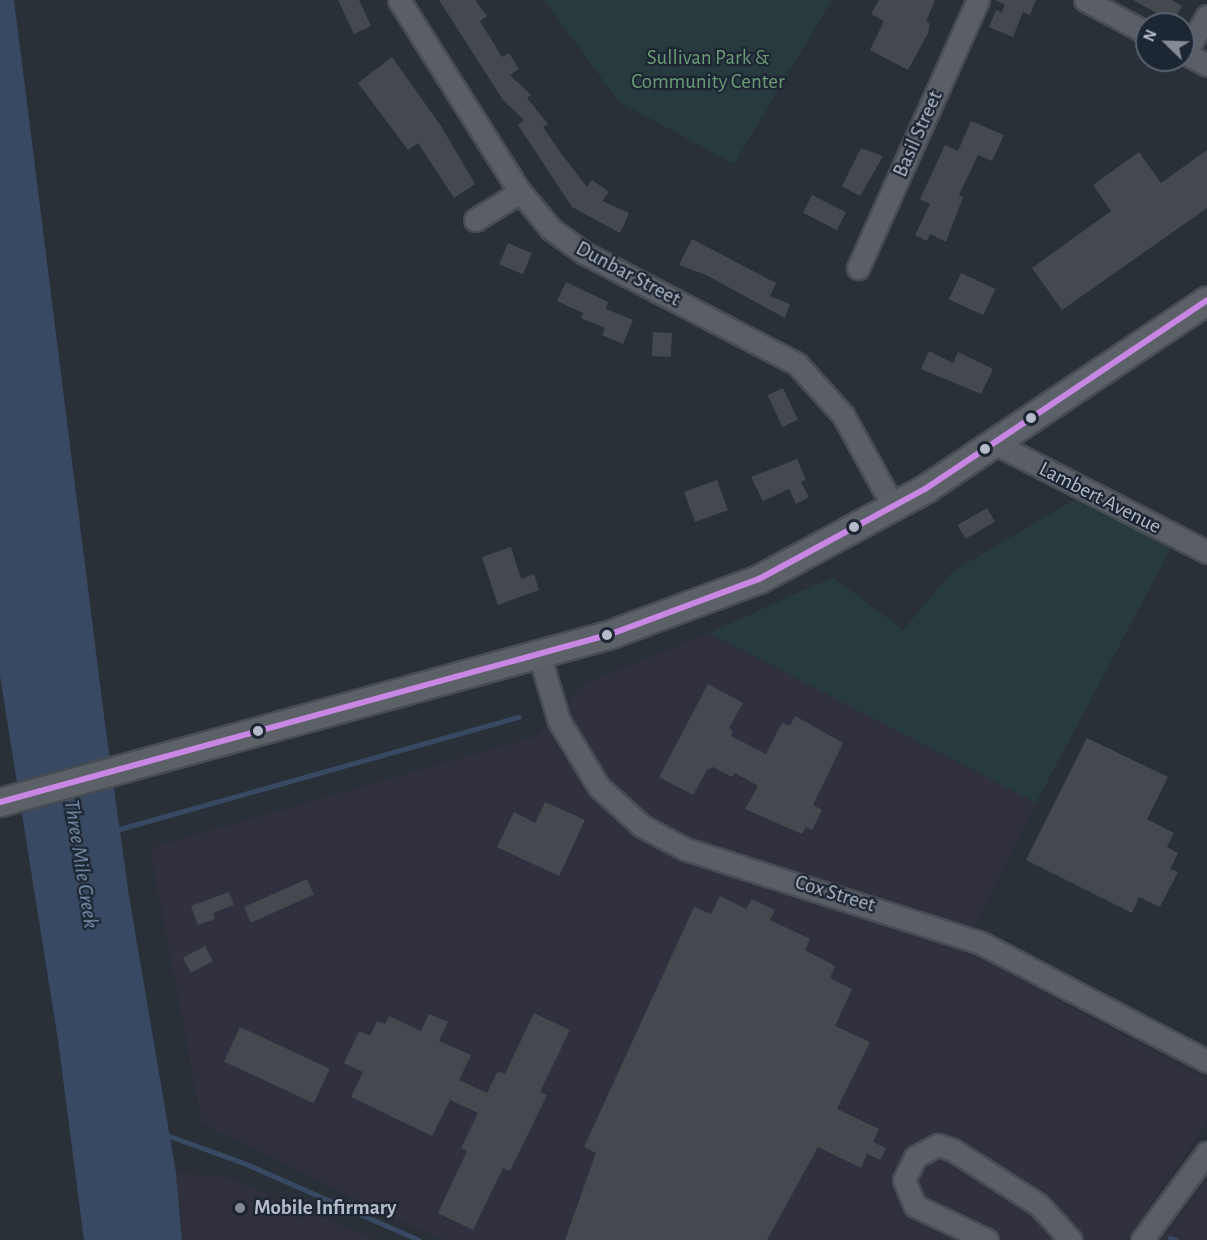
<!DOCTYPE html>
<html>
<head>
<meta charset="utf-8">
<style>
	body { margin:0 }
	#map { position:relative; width:1207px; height:1240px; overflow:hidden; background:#2a3038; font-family:"Alegreya Sans",sans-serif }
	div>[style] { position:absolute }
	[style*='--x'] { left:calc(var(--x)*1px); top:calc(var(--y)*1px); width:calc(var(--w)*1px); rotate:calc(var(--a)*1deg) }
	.medical>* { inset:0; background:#31303e }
	.green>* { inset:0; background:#273a3e }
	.water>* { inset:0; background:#384963 }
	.stream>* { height:4.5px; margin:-2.25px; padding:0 2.25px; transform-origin:2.25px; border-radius:2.25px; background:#384963 }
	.building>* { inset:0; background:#444950; transform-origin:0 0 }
	.roads { filter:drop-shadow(2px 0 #484c53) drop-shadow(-2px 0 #484c53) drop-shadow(0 2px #484c53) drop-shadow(0 -2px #484c53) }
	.minor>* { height:21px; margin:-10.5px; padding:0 10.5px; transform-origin:10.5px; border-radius:10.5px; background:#5a5e66 }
	.major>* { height:27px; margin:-13.5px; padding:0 13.5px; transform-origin:13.5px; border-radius:13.5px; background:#5c6168 }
	.bus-1>* { height:6px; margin:-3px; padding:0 3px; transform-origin:3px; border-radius:3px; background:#c787e3 }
	.dots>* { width:16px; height:16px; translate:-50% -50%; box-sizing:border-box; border:3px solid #1d2633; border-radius:50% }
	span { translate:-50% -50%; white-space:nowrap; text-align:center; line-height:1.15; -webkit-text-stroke:4.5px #1d2633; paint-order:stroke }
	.park-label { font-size:21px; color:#6b9a76 }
	.street-label { font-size:21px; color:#b4bcc9 }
	.poi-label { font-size:21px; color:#b4bcc9; font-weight:700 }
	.left { translate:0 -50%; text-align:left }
	.water-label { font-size:22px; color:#7c92b1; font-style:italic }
	.north { position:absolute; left:1135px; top:12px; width:60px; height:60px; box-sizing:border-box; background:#1d2633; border:2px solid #59626f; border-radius:50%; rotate:293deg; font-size:16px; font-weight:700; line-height:24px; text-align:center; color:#b4bcc9 }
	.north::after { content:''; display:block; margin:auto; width:21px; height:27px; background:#848b96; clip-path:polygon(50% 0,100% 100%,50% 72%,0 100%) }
</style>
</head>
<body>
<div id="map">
	<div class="medical">
		<div style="clip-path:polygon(709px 633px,1036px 803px,963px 948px,1207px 1081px,1207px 1123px,1126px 1240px,447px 1240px,415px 1228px,202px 1123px,150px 848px,537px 736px,584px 684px)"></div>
		<div style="clip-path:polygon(176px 1173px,224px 1176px,376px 1240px,184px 1240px)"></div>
		<div style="clip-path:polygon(1207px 1180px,1207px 1240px,1162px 1240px)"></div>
	</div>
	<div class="green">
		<div style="clip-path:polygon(544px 0,832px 0,734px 164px,619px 102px)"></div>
		<div style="clip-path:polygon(1074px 500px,1171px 548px,1036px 803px,709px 633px,833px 577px,903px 630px,953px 571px)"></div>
	</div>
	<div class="water">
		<div style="clip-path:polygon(0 0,14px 0,105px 724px,129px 896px,176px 1173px,182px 1240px,84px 1240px,58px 1040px,0 676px)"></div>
	</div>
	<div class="stream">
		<div style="--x:116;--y:830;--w:418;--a:-15.7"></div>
		<div style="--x:164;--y:1134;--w:85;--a:19.9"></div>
		<div style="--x:244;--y:1163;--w:191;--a:23.7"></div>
		<div style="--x:1170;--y:1238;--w:6;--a:18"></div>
	</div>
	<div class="building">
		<div style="clip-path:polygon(338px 0,359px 0,371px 26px,354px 34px)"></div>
		<div style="clip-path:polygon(439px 0,475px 0,487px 16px,480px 21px,502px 57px,509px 53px,519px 69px,510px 75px,531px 95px,527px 98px,548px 124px,543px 127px,560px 152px,587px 187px,592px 180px,609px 192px,602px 201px,629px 213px,620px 233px,572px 207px,518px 125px,524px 120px,503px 100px)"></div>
		<div style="clip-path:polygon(879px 0,935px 0,926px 21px,930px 24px,928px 33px,908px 70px,870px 50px,884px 21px,871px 14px)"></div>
		<div style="clip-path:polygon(995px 0,1036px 0,1030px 15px,1023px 12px,1013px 37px,989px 27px,996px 10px,1002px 13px,1005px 5px)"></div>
		<div style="clip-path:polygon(1133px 0,1172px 0,1182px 6px,1173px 22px)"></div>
		<div style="clip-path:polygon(392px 57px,441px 126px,475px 184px,454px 198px,418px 143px,408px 150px,358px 83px)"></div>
		<div style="clip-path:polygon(971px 121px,1004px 135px,992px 161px,978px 155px,959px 195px,963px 197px,946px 242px,930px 234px,927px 241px,915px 235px,930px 204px,920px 199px,945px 145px,958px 151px)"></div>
		<div style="clip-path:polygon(861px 148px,883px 156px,860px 196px,842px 186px)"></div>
		<div style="clip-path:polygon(1207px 150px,1207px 208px,1062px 310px,1032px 268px,1111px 211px,1093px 185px,1139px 152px,1161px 183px)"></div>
		<div style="left:812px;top:195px;width:38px;height:20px;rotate:27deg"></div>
		<div style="clip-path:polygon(692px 239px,776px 283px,770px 296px,790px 304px,785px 318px,706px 275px,679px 265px)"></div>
		<div style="left:508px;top:243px;width:26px;height:23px;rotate:23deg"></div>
		<div style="left:961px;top:273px;width:38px;height:29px;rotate:25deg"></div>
		<div style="clip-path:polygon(566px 282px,608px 302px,606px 309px,633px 320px,623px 344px,602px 335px,605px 328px,581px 318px,583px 313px,557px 301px)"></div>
		<div style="left:653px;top:332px;width:19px;height:24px;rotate:3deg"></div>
		<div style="clip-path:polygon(929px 351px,953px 363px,958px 352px,993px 369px,981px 394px,921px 369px)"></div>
		<div style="left:783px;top:388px;width:35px;height:17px;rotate:65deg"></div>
		<div style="clip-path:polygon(797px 459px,806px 479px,801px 482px,809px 497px,796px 504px,789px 489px,763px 501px,751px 477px)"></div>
		<div style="left:717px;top:480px;width:32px;height:35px;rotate:70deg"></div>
		<div style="left:987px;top:508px;width:16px;height:34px;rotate:60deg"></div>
		<div style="clip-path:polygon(511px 547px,521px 579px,534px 574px,539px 590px,498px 605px,482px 557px)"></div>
		<div style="clip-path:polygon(708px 684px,743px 703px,729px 728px,733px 731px,731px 736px,766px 754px,782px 723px,790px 726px,795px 716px,843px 743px,813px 805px,822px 810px,812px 830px,806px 827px,802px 834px,745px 809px,758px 786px,735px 773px,732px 777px,713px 767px,707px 770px,693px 795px,659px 777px)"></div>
		<div style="clip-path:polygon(1087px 738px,1168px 777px,1147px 819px,1174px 833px,1167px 847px,1178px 853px,1170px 869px,1178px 872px,1160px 907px,1139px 897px,1132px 913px,1026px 860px)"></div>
		<div style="clip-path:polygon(545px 802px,585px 820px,559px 876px,497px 847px,514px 812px,535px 823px)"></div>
		<div style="left:307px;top:879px;width:17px;height:69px;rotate:66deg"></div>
		<div style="clip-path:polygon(229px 892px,234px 905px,213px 913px,215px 919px,198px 925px,191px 906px)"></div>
		<div style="clip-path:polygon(720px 896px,746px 909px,752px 899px,775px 910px,770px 920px,810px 939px,805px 950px,835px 966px,830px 978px,852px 989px,835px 1026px,870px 1042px,837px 1109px,879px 1129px,873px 1142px,886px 1148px,880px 1160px,867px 1154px,861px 1168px,818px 1147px,767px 1240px,565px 1240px,596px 1153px,584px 1147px,694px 907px,711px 914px)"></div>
		<div style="left:205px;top:946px;width:17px;height:25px;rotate:62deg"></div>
		<div style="clip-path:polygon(534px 1013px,570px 1030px,540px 1092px,547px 1095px,510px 1171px,503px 1168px,473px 1230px,438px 1213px,467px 1151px,461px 1148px,478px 1113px,450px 1100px,432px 1136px,351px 1097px,363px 1072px,344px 1063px,359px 1031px,370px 1036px,377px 1021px,385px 1024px,389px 1016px,421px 1031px,429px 1014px,448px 1022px,439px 1041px,471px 1055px,459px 1080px,487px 1093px,498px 1071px,505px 1074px)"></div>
		<div style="left:240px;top:1027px;width:99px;height:38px;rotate:25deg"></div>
	</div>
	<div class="roads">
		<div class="minor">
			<div style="--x:399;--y:0;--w:227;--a:57.8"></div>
			<div style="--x:520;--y:192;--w:48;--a:50"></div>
			<div style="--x:551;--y:229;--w:41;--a:36"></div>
			<div style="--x:584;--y:253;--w:240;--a:27.5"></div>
			<div style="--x:797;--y:364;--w:69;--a:48"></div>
			<div style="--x:843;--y:415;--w:104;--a:61.2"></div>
			<div style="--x:1085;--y:0;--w:70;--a:28"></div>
			<div style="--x:1183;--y:52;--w:27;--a:28"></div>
			<div style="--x:1185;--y:53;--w:43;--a:-59.3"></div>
			<div style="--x:475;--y:220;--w:53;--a:-31.9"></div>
			<div style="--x:858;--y:268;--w:294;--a:-65.9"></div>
			<div style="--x:994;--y:443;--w:239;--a:27.1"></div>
			<div style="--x:539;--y:654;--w:70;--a:73.4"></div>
			<div style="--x:559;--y:721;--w:77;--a:58.8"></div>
			<div style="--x:599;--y:787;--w:58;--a:42.2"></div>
			<div style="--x:642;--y:826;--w:49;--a:28.1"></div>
			<div style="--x:685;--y:849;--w:311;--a:17.6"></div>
			<div style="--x:981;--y:943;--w:255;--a:27.6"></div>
			<div style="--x:987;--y:1240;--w:80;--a:-154.7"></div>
			<div style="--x:915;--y:1206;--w:28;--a:-113"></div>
			<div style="--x:904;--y:1180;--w:25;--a:-64"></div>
			<div style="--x:915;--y:1157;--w:26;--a:-28"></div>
			<div style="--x:938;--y:1145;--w:16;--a:18"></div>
			<div style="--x:953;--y:1150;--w:102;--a:32.6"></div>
			<div style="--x:1039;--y:1205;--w:47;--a:47.6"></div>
			<div style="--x:1142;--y:1240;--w:109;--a:-53.5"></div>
		</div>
		<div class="major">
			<div style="--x:0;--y:802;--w:634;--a:-15.37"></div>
			<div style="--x:611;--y:634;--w:158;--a:-20.4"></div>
			<div style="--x:759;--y:579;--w:189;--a:-28.5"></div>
			<div style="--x:925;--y:489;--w:339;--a:-33.8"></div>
		</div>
	</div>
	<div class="bus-1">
		<div style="--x:0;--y:802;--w:634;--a:-15.37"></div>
		<div style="--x:611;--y:634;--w:158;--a:-20.4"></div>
		<div style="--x:759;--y:579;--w:189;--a:-28.5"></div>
		<div style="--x:925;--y:489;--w:339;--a:-33.8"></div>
	</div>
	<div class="dots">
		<div style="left:1031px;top:418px;background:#b4bcc9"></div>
		<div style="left:985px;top:449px;background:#b4bcc9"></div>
		<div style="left:854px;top:527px;background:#b4bcc9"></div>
		<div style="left:607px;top:635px;background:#b4bcc9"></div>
		<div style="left:258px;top:731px;background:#b4bcc9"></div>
		<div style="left:240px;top:1208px;background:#848b96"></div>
	</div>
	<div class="park-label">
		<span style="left:708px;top:70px">Sullivan Park &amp;<br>Community Center</span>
	</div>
	<div class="street-label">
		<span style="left:918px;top:134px;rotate:-66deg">Basil Street</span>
		<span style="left:628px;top:274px;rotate:28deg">Dunbar Street</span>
		<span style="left:1100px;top:498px;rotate:27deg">Lambert Avenue</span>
		<span style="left:835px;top:894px;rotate:17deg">Cox Street</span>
	</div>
	<div class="poi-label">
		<span class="left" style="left:254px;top:1208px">Mobile Infirmary</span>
	</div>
	<div class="water-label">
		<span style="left:81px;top:864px;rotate:81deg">Three Mile Creek</span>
	</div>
	<div class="north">N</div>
</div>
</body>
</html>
